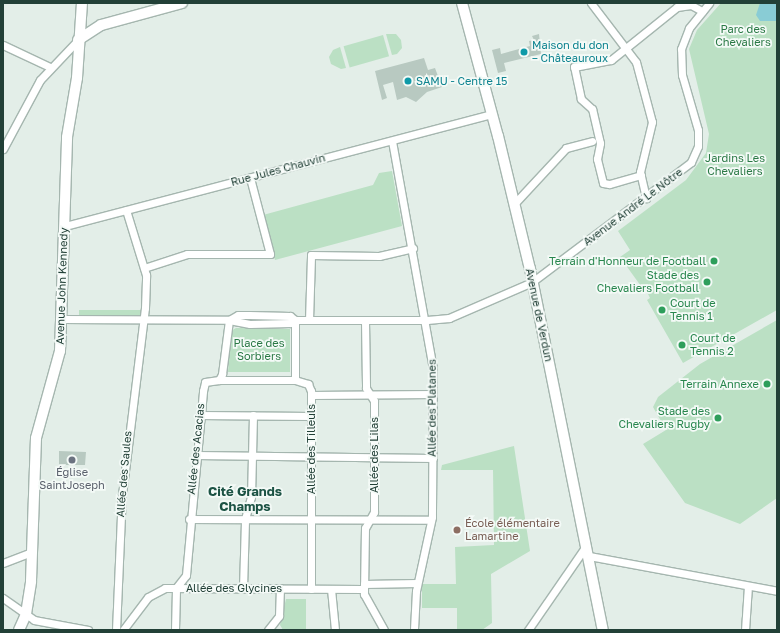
<!DOCTYPE html>
<html>
<head>
<meta charset="utf-8">
<style>
	body { margin:0 }
	#map { position:relative; width:780px; height:633px; overflow:hidden; background:#e3eee8; font-family:"Golos Text",sans-serif }
	div>[style] { position:absolute }
	[style*='--x'] { left:calc(var(--x)*1px); top:calc(var(--y)*1px); width:calc(var(--w)*1px); rotate:calc(var(--a)*1deg) }
	.green>* { inset:0; background:#bbe0c4; transform-origin:0 0 }
	.water>* { inset:0; background:#89ccd5 }
	.building>* { inset:0; background:#b8c9c1 }
	.roads { filter:drop-shadow(1px 0 #a5b6af) drop-shadow(-1px 0 #a5b6af) drop-shadow(0 1px #a5b6af) drop-shadow(0 -1px #a5b6af) }
	.street>* { height:7px; margin:-3.5px; padding:0 3.5px; transform-origin:3.5px; border-radius:3.5px; background:#fff }
	.secondary>* { height:10px; margin:-5px; padding:0 5px; transform-origin:5px; border-radius:5px; background:#fff }
	.dots>* { width:11px; height:11px; translate:-50% -50%; box-sizing:border-box; border:2px solid #f4faf7; border-radius:50% }
	span { translate:-50% -50%; white-space:nowrap; text-align:center; line-height:1.15; -webkit-text-stroke:3.5px #f4faf7; paint-order:stroke }
	.park-label { font-size:11px; color:#2a7945 }
	.culture-label { font-size:11px; color:#0d838f }
	.left { translate:0 -50%; text-align:left }
	.street-label { font-size:11px; color:#224037 }
	.leisure-label { font-size:11px; color:#27864d }
	.right { translate:-100% -50%; text-align:right }
	.worship-label { font-size:11px; color:#5b616d }
	.education-label { font-size:11px; color:#785e54 }
	.quarter-label { font-size:13px; color:#1c5344; font-weight:700 }
	.frame { position:absolute; inset:0; border:4px solid #224037; pointer-events:none }
</style>
</head>
<body>
<div id="map">
	<div class="green">
		<div style="clip-path:polygon(721px 3px,777px 3px,777px 310px,683px 363px,647px 300px,650px 298px,645px 288px,643px 289px,620px 257px,630px 250px,618px 231px,686px 180px,706px 153px,709px 134px,689px 49px,697px 30px)"></div>
		<div style="clip-path:polygon(386px 34px,396px 34px,401px 40px,402px 48px,397px 54px,392px 55px)"></div>
		<div style="left:383px;top:35px;width:22px;height:41px;rotate:74deg"></div>
		<div style="clip-path:polygon(340px 47px,346px 68px,341px 69px,331px 64px,329px 57px,333px 50px)"></div>
		<div style="clip-path:polygon(392px 171px,402px 226px,275px 260px,263px 215px,373px 185px,379px 173px)"></div>
		<div style="left:79px;top:310px;width:62px;height:5px"></div>
		<div style="clip-path:polygon(777px 320px,777px 498px,740px 524px,685px 503px,643px 444px,666px 430px,653px 407px,658px 397px,700px 364px)"></div>
		<div style="clip-path:polygon(236px 328px,290px 329px,290px 372px,228px 372px,231px 331px)"></div>
		<div style="clip-path:polygon(514px 446px,530px 551px,491px 574px,492px 623px,482px 630px,457px 630px,457px 608px,422px 608px,422px 584px,456px 584px,455px 547px,494px 545px,493px 470px,441px 470px,442px 465px)"></div>
		<div style="clip-path:polygon(286px 599px,306px 599px,306px 630px,283px 630px,280px 625px)"></div>
	</div>
	<div class="water">
		<div style="clip-path:polygon(760px 3px,777px 3px,777px 21px,760px 21px,756px 15px)"></div>
	</div>
	<div class="building">
		<div style="clip-path:polygon(539px 34px,541px 54px,504px 63px,506px 71px,498px 73px,492px 50px,500px 48px,501px 54px,530px 46px,529px 41px,534px 40px,532px 36px)"></div>
		<div style="clip-path:polygon(424px 58px,428px 70px,435px 68px,442px 87px,427px 92px,416px 102px,406px 97px,397px 100px,393px 82px,383px 85px,387px 98px,382px 100px,375px 71px)"></div>
		<div style="clip-path:polygon(59px 451px,86px 452px,85px 465px,64px 465px,64px 469px,59px 469px)"></div>
	</div>
	<div class="roads">
		<div class="street">
			<div style="--x:591;--y:3;--w:74;--a:52.7"></div>
			<div style="--x:636;--y:62;--w:62;--a:75.1"></div>
			<div style="--x:652;--y:122;--w:51;--a:103.5"></div>
			<div style="--x:640;--y:172;--w:27;--a:77"></div>
			<div style="--x:3;--y:45;--w:52;--a:25.1"></div>
			<div style="--x:392;--y:141;--w:231;--a:79.8"></div>
			<div style="--x:433;--y:368;--w:149;--a:90.4"></div>
			<div style="--x:432;--y:517;--w:76;--a:102.2"></div>
			<div style="--x:416;--y:591;--w:39;--a:93"></div>
			<div style="--x:3;--y:149;--w:78;--a:-61.8"></div>
			<div style="--x:40;--y:80;--w:55;--a:-46.5"></div>
			<div style="--x:641;--y:175;--w:33;--a:164"></div>
			<div style="--x:609;--y:184;--w:6;--a:-171"></div>
			<div style="--x:603;--y:183;--w:25;--a:-104"></div>
			<div style="--x:597;--y:159;--w:16;--a:-79"></div>
			<div style="--x:600;--y:143;--w:35;--a:-103"></div>
			<div style="--x:592;--y:109;--w:15;--a:-138"></div>
			<div style="--x:581;--y:99;--w:33;--a:-102"></div>
			<div style="--x:574;--y:67;--w:38;--a:-11"></div>
			<div style="--x:611;--y:60;--w:85;--a:-38.8"></div>
			<div style="--x:677;--y:7;--w:14;--a:-8"></div>
			<div style="--x:691;--y:5;--w:13;--a:29"></div>
			<div style="--x:514;--y:204;--w:76;--a:-47.1"></div>
			<div style="--x:566;--y:148;--w:27;--a:-15"></div>
			<div style="--x:65;--y:226;--w:441;--a:-14.7"></div>
			<div style="--x:144;--y:268;--w:45;--a:-18"></div>
			<div style="--x:187;--y:254;--w:83;--a:0"></div>
			<div style="--x:270;--y:254;--w:79;--a:-104.7"></div>
			<div style="--x:62;--y:319;--w:167;--a:0.3"></div>
			<div style="--x:229;--y:320;--w:21;--a:11"></div>
			<div style="--x:250;--y:324;--w:40;--a:-1.4"></div>
			<div style="--x:290;--y:323;--w:6;--a:-31"></div>
			<div style="--x:295;--y:320;--w:132;--a:0"></div>
			<div style="--x:427;--y:320;--w:22;--a:-5"></div>
			<div style="--x:449;--y:318;--w:90;--a:-23.4"></div>
			<div style="--x:532;--y:282;--w:199;--a:-37"></div>
			<div style="--x:691;--y:162;--w:17;--a:-66"></div>
			<div style="--x:698;--y:146;--w:16;--a:-90"></div>
			<div style="--x:698;--y:130;--w:57;--a:-106.2"></div>
			<div style="--x:682;--y:75;--w:26;--a:-92"></div>
			<div style="--x:681;--y:49;--w:22;--a:-69"></div>
			<div style="--x:689;--y:28;--w:32;--a:-51"></div>
			<div style="--x:229;--y:320;--w:10;--a:-29"></div>
			<div style="--x:238;--y:315;--w:11;--a:0"></div>
			<div style="--x:249;--y:315;--w:41;--a:1.4"></div>
			<div style="--x:290;--y:316;--w:6;--a:39"></div>
			<div style="--x:295;--y:320;--w:60;--a:90"></div>
			<div style="--x:295;--y:380;--w:14;--a:17"></div>
			<div style="--x:308;--y:384;--w:8;--a:67"></div>
			<div style="--x:311;--y:391;--w:198;--a:90"></div>
			<div style="--x:309;--y:320;--w:65;--a:-88.2"></div>
			<div style="--x:311;--y:255;--w:68;--a:0.8"></div>
			<div style="--x:379;--y:256;--w:35;--a:-13"></div>
			<div style="--x:365;--y:321;--w:67;--a:89.1"></div>
			<div style="--x:366;--y:388;--w:15;--a:58"></div>
			<div style="--x:374;--y:401;--w:111;--a:90"></div>
			<div style="--x:374;--y:512;--w:18;--a:119"></div>
			<div style="--x:365;--y:528;--w:66;--a:90.9"></div>
			<div style="--x:364;--y:594;--w:41;--a:60.9"></div>
			<div style="--x:219;--y:380;--w:76;--a:0"></div>
			<div style="--x:311;--y:395;--w:122;--a:-0.5"></div>
			<div style="--x:200;--y:415;--w:111;--a:0.5"></div>
			<div style="--x:196;--y:455;--w:237;--a:0.7"></div>
			<div style="--x:189;--y:519;--w:242;--a:0.2"></div>
			<div style="--x:589;--y:556;--w:191;--a:10.5"></div>
			<div style="--x:3;--y:563;--w:30;--a:-21"></div>
			<div style="--x:364;--y:584;--w:53;--a:-1.1"></div>
			<div style="--x:243;--y:588;--w:69;--a:-88.3"></div>
			<div style="--x:245;--y:519;--w:23;--a:-75"></div>
			<div style="--x:251;--y:497;--w:82;--a:-88.6"></div>
			<div style="--x:331;--y:589;--w:41;--a:84.4"></div>
			<div style="--x:3;--y:598;--w:38;--a:35"></div>
			<div style="--x:34;--y:620;--w:55;--a:10.5"></div>
			<div style="--x:116;--y:630;--w:135;--a:-87.5"></div>
			<div style="--x:122;--y:495;--w:188;--a:-83"></div>
			<div style="--x:145;--y:308;--w:33;--a:-88"></div>
			<div style="--x:146;--y:275;--w:68;--a:-107.1"></div>
			<div style="--x:123;--y:630;--w:41;--a:-52.9"></div>
			<div style="--x:148;--y:597;--w:19;--a:-28"></div>
			<div style="--x:165;--y:588;--w:199;--a:0.3"></div>
			<div style="--x:175;--y:630;--w:42;--a:-88.6"></div>
			<div style="--x:176;--y:588;--w:16;--a:-52"></div>
			<div style="--x:186;--y:575;--w:185;--a:-84.7"></div>
			<div style="--x:203;--y:391;--w:9;--a:-77"></div>
			<div style="--x:205;--y:382;--w:14;--a:-8"></div>
			<div style="--x:219;--y:380;--w:7;--a:-63"></div>
			<div style="--x:222;--y:374;--w:54;--a:-82.6"></div>
			<div style="--x:268;--y:630;--w:18;--a:-52"></div>
			<div style="--x:279;--y:616;--w:28;--a:-88"></div>
			<div style="--x:528;--y:630;--w:102;--a:-55.4"></div>
			<div style="--x:745;--y:630;--w:44;--a:-86.1"></div>
		</div>
		<div class="secondary">
			<div style="--x:462;--y:3;--w:138;--a:74.9"></div>
			<div style="--x:498;--y:136;--w:137;--a:76.5"></div>
			<div style="--x:530;--y:269;--w:368;--a:78.6"></div>
			<div style="--x:78;--y:40;--w:27;--a:-33"></div>
			<div style="--x:101;--y:25;--w:84;--a:-15.2"></div>
			<div style="--x:19;--y:630;--w:17;--a:-66"></div>
			<div style="--x:26;--y:614;--w:33;--a:-81"></div>
			<div style="--x:31;--y:581;--w:143;--a:-88"></div>
			<div style="--x:36;--y:438;--w:90;--a:-74.6"></div>
			<div style="--x:60;--y:351;--w:214;--a:-88.1"></div>
			<div style="--x:67;--y:137;--w:60;--a:-80.4"></div>
			<div style="--x:77;--y:78;--w:75;--a:-86.2"></div>
		</div>
	</div>
	<div class="dots">
		<div style="left:524px;top:52px;background:#0f9aa8"></div>
		<div style="left:408px;top:81px;background:#0f9aa8"></div>
		<div style="left:714px;top:261px;background:#2e9e5b"></div>
		<div style="left:707px;top:282px;background:#2e9e5b"></div>
		<div style="left:662px;top:310px;background:#2e9e5b"></div>
		<div style="left:682px;top:345px;background:#2e9e5b"></div>
		<div style="left:767px;top:384px;background:#2e9e5b"></div>
		<div style="left:718px;top:418px;background:#2e9e5b"></div>
		<div style="left:72px;top:460px;background:#6b7280"></div>
		<div style="left:457px;top:530px;background:#8d6e63"></div>
	</div>
	<div class="park-label">
		<span style="left:743px;top:36px">Parc des<br>Chevaliers</span>
		<span style="left:735px;top:165px">Jardins Les<br>Chevaliers</span>
		<span style="left:259px;top:350px">Place des<br>Sorbiers</span>
	</div>
	<div class="culture-label">
		<span class="left" style="left:532px;top:52px">Maison du don<br>– Châteauroux</span>
		<span class="left" style="left:416px;top:81px">SAMU - Centre 15</span>
	</div>
	<div class="street-label">
		<span style="left:278px;top:170px;rotate:-15deg">Rue Jules Chauvin</span>
		<span style="left:633px;top:207px;rotate:-37deg">Avenue André Le Nôtre</span>
		<span style="left:62px;top:286px;rotate:-88deg">Avenue John Kennedy</span>
		<span style="left:539px;top:315px;rotate:78deg">Avenue de Verdun</span>
		<span style="left:432px;top:408px;rotate:-90deg">Allée des Platanes</span>
		<span style="left:196px;top:449px;rotate:-84deg">Allée des Acacias</span>
		<span style="left:311px;top:449px;rotate:-90deg">Allée des Tilleuls</span>
		<span style="left:374px;top:455px;rotate:-90deg">Allée des Lilas</span>
		<span style="left:124px;top:474px;rotate:-85deg">Allée des Saules</span>
		<span style="left:234px;top:588px">Allée des Glycines</span>
	</div>
	<div class="leisure-label">
		<span class="right" style="left:706px;top:261px">Terrain d'Honneur de Football</span>
		<span class="right" style="left:699px;top:282px">Stade des<br>Chevaliers Football</span>
		<span class="left" style="left:670px;top:310px">Court de<br>Tennis 1</span>
		<span class="left" style="left:690px;top:345px">Court de<br>Tennis 2</span>
		<span class="right" style="left:759px;top:384px">Terrain Annexe</span>
		<span class="right" style="left:710px;top:418px">Stade des<br>Chevaliers Rugby</span>
	</div>
	<div class="worship-label">
		<span style="left:72px;top:479px">Église<br>SaintJoseph</span>
	</div>
	<div class="education-label">
		<span class="left" style="left:465px;top:530px">École élémentaire<br>Lamartine</span>
	</div>
	<div class="quarter-label">
		<span style="left:245px;top:499px">Cité Grands<br>Champs</span>
	</div>
	<div class="frame"></div>
</div>
</body>
</html>
